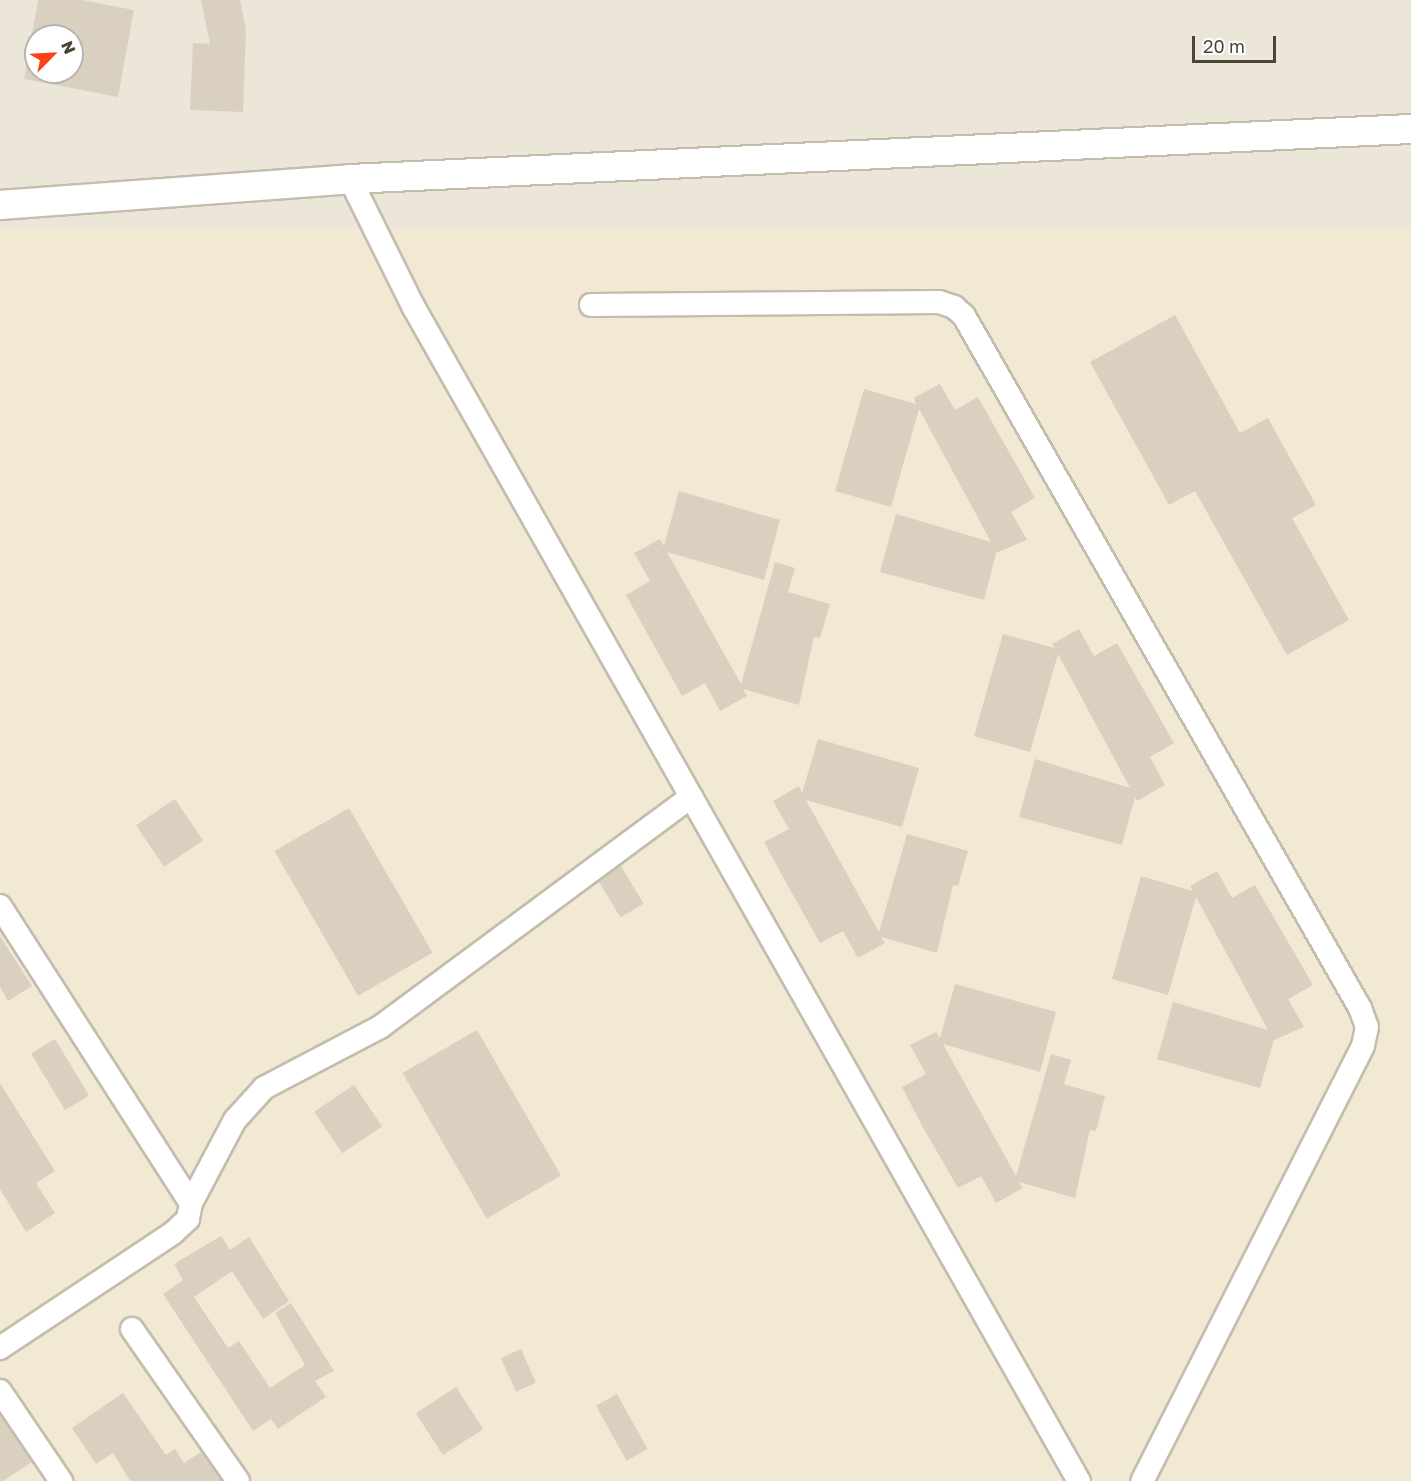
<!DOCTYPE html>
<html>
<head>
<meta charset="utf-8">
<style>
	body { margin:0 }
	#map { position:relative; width:1411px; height:1481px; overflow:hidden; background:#f7f3eb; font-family:"Golos Text",sans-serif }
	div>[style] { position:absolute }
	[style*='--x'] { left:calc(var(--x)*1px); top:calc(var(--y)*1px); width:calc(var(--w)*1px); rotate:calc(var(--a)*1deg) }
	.residential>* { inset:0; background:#ebe6d8 }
	.education>* { inset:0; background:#f1e9d4; transform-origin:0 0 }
	.building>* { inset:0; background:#dad0bf; transform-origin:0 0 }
	.roads { filter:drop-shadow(2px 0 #c4bcac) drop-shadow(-2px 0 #c4bcac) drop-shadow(0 2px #c4bcac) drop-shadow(0 -2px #c4bcac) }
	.minor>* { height:22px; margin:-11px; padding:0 11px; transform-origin:11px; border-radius:11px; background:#fff }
	.tertiary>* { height:28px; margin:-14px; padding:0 14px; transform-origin:14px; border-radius:14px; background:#fff }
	span { translate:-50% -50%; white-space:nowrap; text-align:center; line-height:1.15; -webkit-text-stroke:4.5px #fff; paint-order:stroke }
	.north { position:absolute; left:24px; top:24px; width:60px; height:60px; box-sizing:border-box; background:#fff; border:2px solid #b7b5af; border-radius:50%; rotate:66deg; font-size:16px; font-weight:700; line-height:24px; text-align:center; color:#4c4537 }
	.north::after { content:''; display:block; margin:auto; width:21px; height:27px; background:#ff411a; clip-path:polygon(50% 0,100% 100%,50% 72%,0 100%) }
	.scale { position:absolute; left:1192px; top:36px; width:84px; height:27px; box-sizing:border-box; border:3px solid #4c4537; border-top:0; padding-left:8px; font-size:18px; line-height:21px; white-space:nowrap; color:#4c4537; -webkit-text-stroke:4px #fff; paint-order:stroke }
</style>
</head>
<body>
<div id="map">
	<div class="residential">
		<div style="clip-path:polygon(evenodd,0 0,1411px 0,1411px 1481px,0 1481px,0 0,36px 36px,72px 36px,72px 72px,36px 72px,36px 36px)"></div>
	</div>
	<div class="education">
		<div style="left:1411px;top:228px;width:1253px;height:1413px;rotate:90deg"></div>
	</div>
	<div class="building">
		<div style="clip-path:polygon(evenodd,38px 0,82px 0,134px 10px,118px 97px,24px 79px,38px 0,36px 36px,72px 36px,72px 72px,36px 72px,36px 36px)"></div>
		<div style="clip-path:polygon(201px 0,240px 0,246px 29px,243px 112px,190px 110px,193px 43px,210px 44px)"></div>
		<div style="clip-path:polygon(1175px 315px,1240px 433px,1268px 418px,1316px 505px,1292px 518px,1349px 620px,1287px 655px,1195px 491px,1169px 505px,1090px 362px)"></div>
		<div style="clip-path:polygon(940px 384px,955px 410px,978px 397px,1035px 498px,1011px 512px,1027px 540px,996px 553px,984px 600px,880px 572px,896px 514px,991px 542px,919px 409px,891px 507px,835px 491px,864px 389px,916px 404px,914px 398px)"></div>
		<div style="clip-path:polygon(679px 491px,780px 520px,764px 580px,667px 552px,741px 684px,775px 562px,795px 568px,788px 592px,830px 604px,820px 638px,814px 637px,799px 705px,743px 689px,747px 696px,720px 711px,705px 683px,682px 696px,646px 631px,626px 595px,650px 581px,634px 553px,660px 539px,664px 546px)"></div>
		<div style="clip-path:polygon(1079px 629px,1094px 656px,1117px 643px,1174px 743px,1150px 757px,1165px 785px,1137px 801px,1135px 797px,1122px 845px,1019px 817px,1035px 759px,1130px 788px,1058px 654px,1030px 752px,974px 736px,1003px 634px,1055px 648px,1052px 644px)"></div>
		<div style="clip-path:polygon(818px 739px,919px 768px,902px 827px,806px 800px,879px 932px,907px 834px,968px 851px,958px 886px,953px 885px,937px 953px,881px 937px,885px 943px,858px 958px,843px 931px,820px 943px,784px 879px,764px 842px,789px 829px,773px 801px,799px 786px,802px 793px)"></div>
		<div style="left:175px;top:799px;width:50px;height:47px;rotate:56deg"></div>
		<div style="left:349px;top:808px;width:167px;height:86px;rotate:60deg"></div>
		<div style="left:621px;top:866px;width:44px;height:27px;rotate:59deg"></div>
		<div style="clip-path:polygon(1217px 871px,1232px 898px,1255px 885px,1313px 985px,1288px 999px,1304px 1027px,1274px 1040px,1260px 1088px,1157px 1059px,1173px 1002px,1268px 1030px,1196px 897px,1168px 995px,1112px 979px,1141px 876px,1193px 891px,1190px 886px)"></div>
		<div style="clip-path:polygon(0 936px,32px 986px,8px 1001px,0 987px)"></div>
		<div style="clip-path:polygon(955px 984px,1056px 1012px,1040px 1072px,943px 1044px,1016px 1176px,1051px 1054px,1071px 1060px,1064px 1084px,1105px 1096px,1096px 1131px,1090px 1130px,1075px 1198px,1019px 1182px,1023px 1188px,996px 1203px,981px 1176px,958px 1188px,921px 1124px,902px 1087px,926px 1074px,910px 1045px,936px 1032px,940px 1038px)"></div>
		<div style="left:477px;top:1030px;width:168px;height:86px;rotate:60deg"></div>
		<div style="left:55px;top:1039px;width:66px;height:28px;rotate:59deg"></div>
		<div style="clip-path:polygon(0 1083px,55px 1171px,36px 1183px,55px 1213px,26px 1232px,0 1189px)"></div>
		<div style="left:354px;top:1085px;width:50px;height:48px;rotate:56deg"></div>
		<div style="clip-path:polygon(221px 1236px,230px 1250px,249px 1237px,289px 1301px,263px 1319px,232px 1271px,194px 1297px,228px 1348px,239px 1341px,270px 1388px,305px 1365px,309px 1372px,275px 1313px,291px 1303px,334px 1371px,315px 1381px,326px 1397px,278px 1429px,271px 1419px,253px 1431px,163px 1294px,183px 1280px,174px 1264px)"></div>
		<div style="left:521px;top:1349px;width:37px;height:22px;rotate:66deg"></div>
		<div style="left:456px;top:1387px;width:50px;height:48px;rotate:57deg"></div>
		<div style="clip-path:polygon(123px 1393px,166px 1455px,175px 1449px,184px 1463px,201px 1452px,222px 1481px,130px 1481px,113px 1453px,96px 1464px,72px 1428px)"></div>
		<div style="left:617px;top:1394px;width:63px;height:24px;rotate:61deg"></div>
		<div style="clip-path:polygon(0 1415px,32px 1462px,3px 1481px,0 1481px)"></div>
	</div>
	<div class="roads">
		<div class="minor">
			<div style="--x:350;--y:179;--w:142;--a:63.6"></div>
			<div style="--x:413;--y:306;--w:1351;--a:60.46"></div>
			<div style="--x:591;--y:305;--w:348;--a:-0.5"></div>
			<div style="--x:939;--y:302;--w:16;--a:18"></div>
			<div style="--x:954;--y:307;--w:13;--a:42"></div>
			<div style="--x:964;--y:316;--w:797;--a:60.22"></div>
			<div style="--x:1360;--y:1008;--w:20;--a:70"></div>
			<div style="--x:1367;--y:1027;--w:19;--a:102"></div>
			<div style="--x:1363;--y:1046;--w:488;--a:116.9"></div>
			<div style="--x:0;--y:906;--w:353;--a:57.3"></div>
			<div style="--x:191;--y:1203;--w:16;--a:101"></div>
			<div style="--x:188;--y:1219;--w:21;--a:137"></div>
			<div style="--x:173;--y:1233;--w:208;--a:146.4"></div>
			<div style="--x:191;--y:1203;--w:94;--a:-62.1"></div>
			<div style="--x:235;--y:1120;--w:43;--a:-47.8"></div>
			<div style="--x:264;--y:1088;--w:131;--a:-27.7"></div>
			<div style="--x:380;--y:1027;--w:387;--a:-36.5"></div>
			<div style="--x:132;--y:1329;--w:185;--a:55.1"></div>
			<div style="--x:0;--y:1391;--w:109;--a:55.9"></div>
		</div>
		<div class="tertiary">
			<div style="--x:0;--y:205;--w:351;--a:-4.2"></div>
			<div style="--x:350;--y:179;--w:1062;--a:-2.7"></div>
		</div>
	</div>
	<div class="north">N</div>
	<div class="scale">20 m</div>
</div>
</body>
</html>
